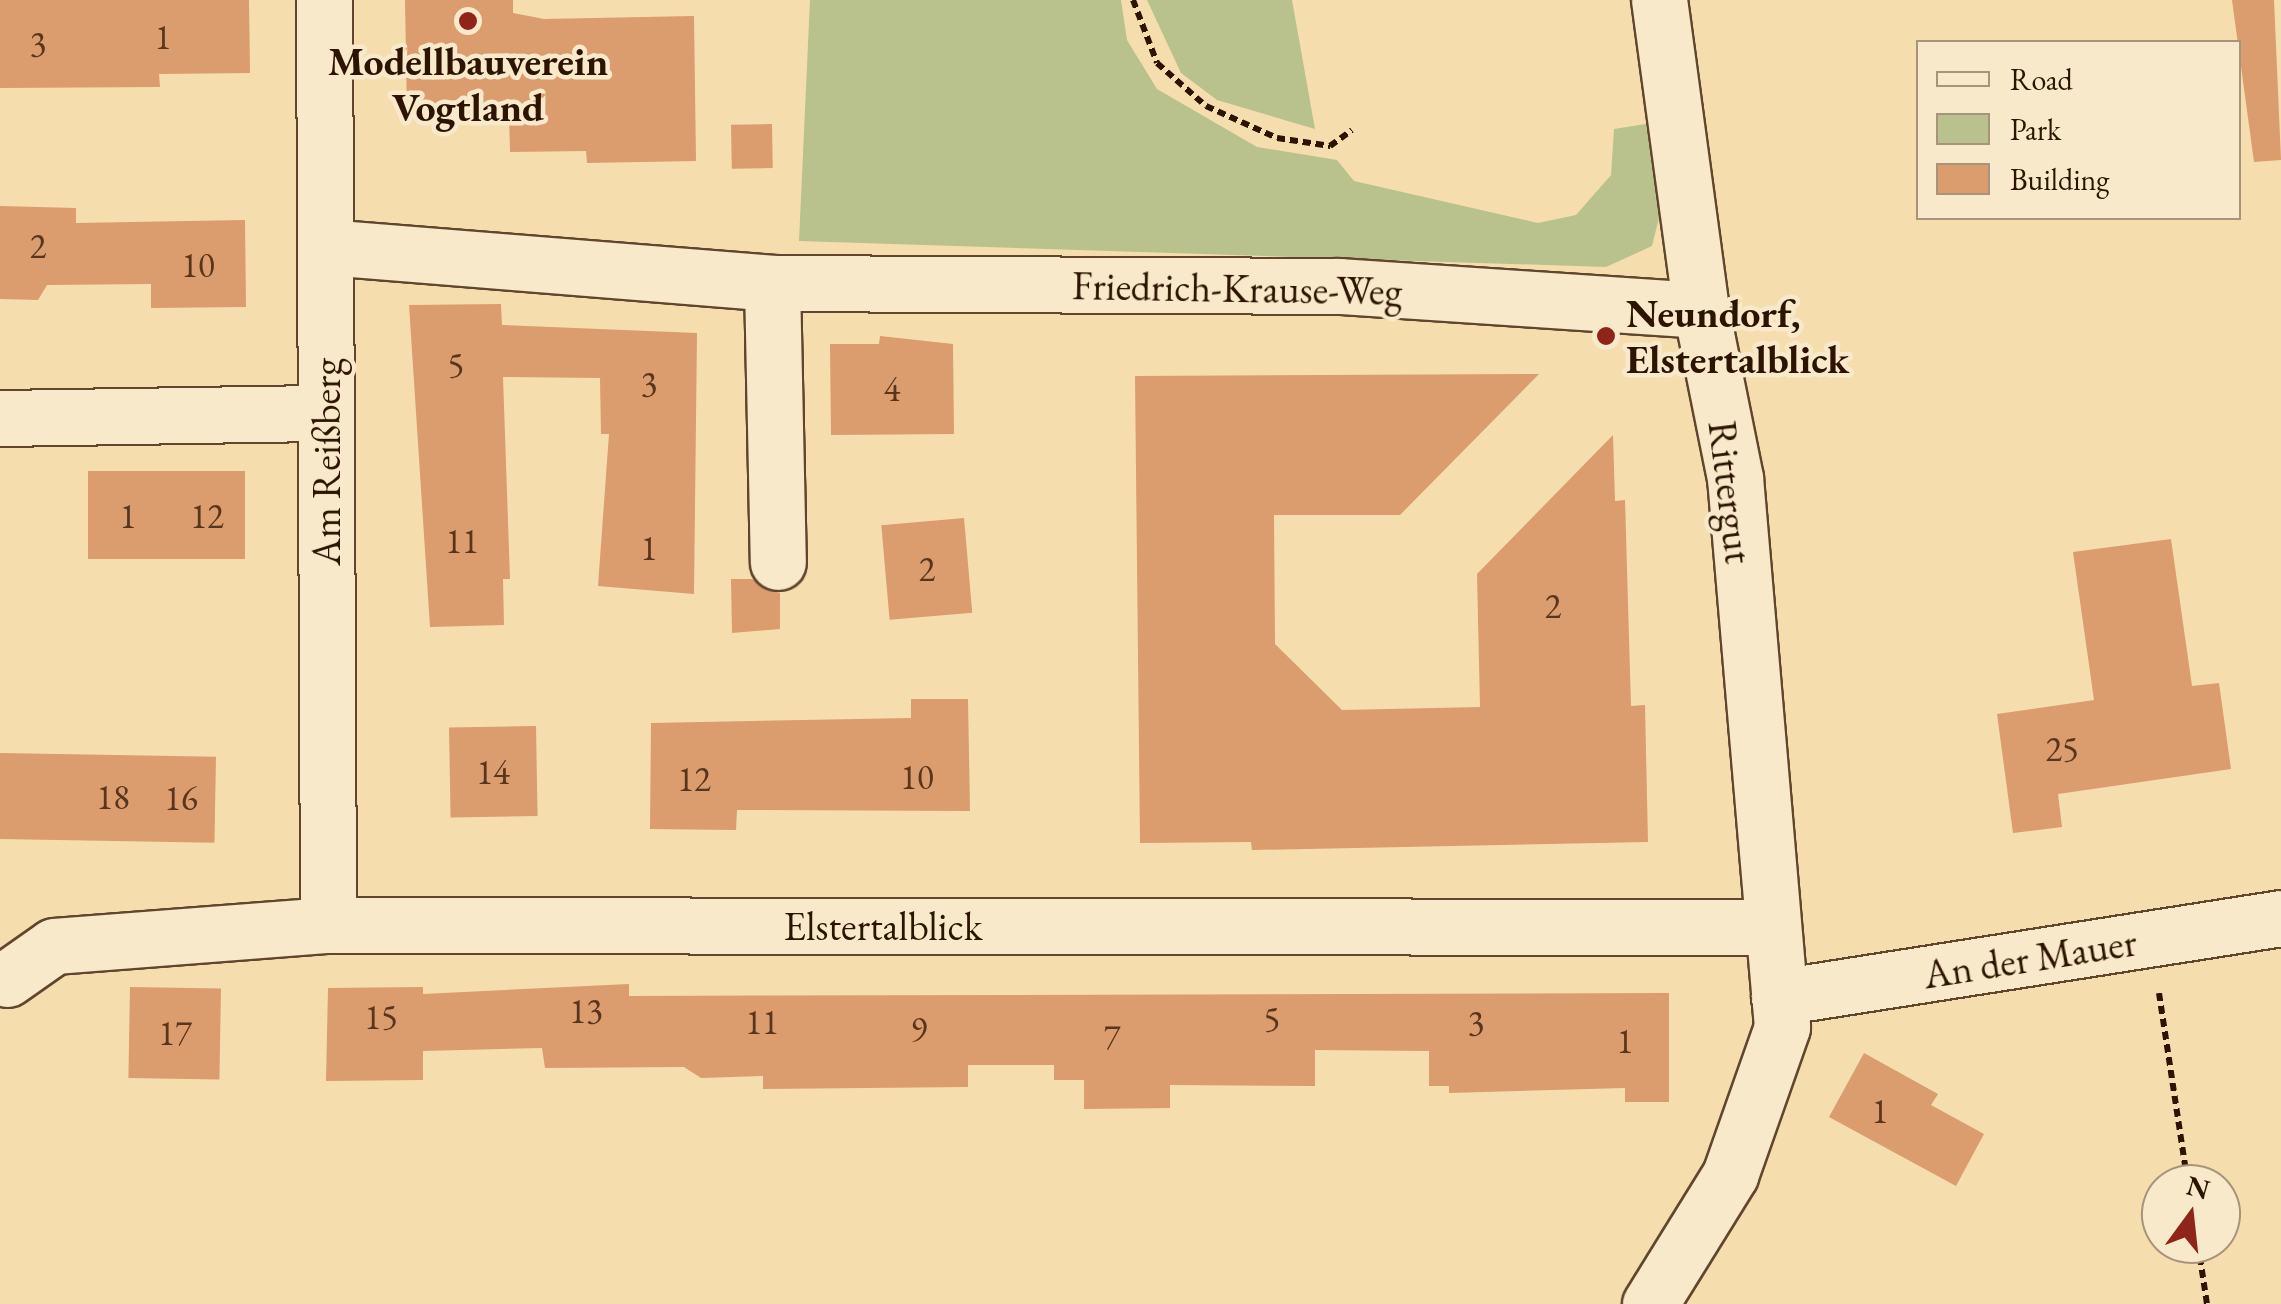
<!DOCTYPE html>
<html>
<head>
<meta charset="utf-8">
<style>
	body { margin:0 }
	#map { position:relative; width:2281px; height:1304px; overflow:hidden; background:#f5ddae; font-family:"EB Garamond",serif }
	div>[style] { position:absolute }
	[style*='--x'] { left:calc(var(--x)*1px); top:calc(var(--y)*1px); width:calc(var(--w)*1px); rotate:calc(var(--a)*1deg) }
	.green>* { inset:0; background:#b9c28c }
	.building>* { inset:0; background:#db9c6e; transform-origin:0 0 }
	.path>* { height:6px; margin-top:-3px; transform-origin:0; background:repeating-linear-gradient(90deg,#2d1402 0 8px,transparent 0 13px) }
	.roads { filter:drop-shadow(2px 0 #5f462d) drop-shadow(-2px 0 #5f462d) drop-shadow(0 2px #5f462d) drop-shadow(0 -2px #5f462d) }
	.minor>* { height:55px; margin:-27.5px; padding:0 27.5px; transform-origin:27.5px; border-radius:27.5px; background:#f8e9ca }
	.dots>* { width:28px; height:28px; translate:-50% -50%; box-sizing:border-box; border:5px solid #f8e9ca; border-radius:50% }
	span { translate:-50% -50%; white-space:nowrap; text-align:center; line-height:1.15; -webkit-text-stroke:9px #f8e9ca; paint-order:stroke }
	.number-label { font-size:35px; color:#58361d }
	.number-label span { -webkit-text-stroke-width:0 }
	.poi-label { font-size:40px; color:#2d1402; font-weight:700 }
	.left { translate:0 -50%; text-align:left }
	.street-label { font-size:40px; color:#2d1402 }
	.legend { position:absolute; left:1916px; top:40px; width:325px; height:180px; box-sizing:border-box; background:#f8e9ca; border:2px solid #a7947a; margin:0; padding:12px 18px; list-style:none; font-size:30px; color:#2d1402 }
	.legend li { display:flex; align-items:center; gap:20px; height:50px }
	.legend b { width:50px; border:2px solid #a7947a }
	.north { position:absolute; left:2141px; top:1164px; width:100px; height:100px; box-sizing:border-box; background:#f8e9ca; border:2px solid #a7947a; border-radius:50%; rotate:15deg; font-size:28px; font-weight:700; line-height:40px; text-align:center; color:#2d1402 }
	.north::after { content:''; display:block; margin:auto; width:35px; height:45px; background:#8f2418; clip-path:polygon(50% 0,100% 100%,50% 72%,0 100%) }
</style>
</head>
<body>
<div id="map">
	<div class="green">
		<div style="clip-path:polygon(810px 0,1121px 0,1127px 40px,1157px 89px,1257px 147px,1337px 160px,1354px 181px,1538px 223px,1576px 215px,1611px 175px,1614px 129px,1646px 124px,1659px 218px,1652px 246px,1606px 267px,799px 241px)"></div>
		<div style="clip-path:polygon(1147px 0,1292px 0,1315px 129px,1217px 100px,1181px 73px)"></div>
	</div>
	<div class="building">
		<div style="clip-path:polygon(0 0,249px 0,250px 73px,159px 74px,160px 87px,0 88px)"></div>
		<div style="clip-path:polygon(405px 0,513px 0,513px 13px,544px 19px,694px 16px,696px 161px,587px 163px,586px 151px,510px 152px,509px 114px,407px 115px)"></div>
		<div style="clip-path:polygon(2232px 0,2274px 0,2281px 160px,2254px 162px)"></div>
		<div style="left:772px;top:124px;width:44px;height:41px;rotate:89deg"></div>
		<div style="clip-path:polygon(0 206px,76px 208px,76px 223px,245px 220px,246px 307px,151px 308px,151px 284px,47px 285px,38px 300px,0 299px)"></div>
		<div style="clip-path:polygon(501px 304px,502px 325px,697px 333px,694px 594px,598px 586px,609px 434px,601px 434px,600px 378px,503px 377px,510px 579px,503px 579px,504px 625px,430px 627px,409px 305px)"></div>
		<div style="clip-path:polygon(880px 336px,953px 344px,954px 434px,831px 435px,830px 344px,879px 344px)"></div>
		<div style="clip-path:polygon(1539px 374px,1400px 515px,1274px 515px,1275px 644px,1342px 710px,1480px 707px,1477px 574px,1613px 435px,1615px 501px,1625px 500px,1631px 706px,1645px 705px,1648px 842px,1252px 850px,1251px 842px,1140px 843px,1135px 376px)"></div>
		<div style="left:245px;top:471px;width:88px;height:157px;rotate:90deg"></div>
		<div style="left:964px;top:518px;width:95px;height:83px;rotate:85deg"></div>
		<div style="clip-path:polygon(2171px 539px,2192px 686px,2219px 683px,2231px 769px,2058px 794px,2062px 827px,2013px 833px,1997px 714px,2094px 700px,2073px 552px)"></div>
		<div style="clip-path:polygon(731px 579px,752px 579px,780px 593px,780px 629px,732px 633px)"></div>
		<div style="clip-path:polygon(911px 699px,968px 699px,970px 811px,737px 810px,736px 830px,650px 829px,651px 723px,911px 718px)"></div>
		<div style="left:536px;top:726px;width:90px;height:87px;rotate:89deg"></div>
		<div style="left:0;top:753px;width:216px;height:86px;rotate:1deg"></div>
		<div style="clip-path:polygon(629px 984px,629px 996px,1669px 993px,1669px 1102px,1625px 1102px,1625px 1088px,1449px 1093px,1449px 1086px,1429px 1086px,1429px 1051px,1315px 1050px,1315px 1086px,1170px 1085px,1170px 1108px,1084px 1109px,1084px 1080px,1054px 1080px,1054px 1065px,968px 1065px,968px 1087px,763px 1089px,763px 1076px,701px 1078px,684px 1067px,545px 1068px,542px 1048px,423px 1051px,423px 1080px,326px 1081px,328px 988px,423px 987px,423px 994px)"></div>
		<div style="left:130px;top:987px;width:91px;height:91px;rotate:1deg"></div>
		<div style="clip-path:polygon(1864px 1053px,1938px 1094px,1931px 1105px,1984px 1134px,1956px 1186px,1829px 1117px)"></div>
	</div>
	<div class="path">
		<div style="--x:1133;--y:0;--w:67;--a:69.1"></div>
		<div style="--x:1157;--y:63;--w:65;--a:41.3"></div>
		<div style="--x:1206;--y:106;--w:78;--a:24.3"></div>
		<div style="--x:1277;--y:138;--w:54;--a:8.6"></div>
		<div style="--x:1330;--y:146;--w:27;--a:-36"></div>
		<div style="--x:2159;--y:993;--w:193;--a:81.4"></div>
		<div style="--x:2198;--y:1244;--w:61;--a:81.5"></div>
	</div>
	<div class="roads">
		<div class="minor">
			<div style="--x:324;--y:0;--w:925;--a:89.75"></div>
			<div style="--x:327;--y:247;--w:446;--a:4.6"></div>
			<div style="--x:772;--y:283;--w:567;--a:0.3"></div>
			<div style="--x:1339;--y:286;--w:363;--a:3.8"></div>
			<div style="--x:772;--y:283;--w:279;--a:88.8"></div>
			<div style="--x:0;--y:418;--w:324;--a:-0.9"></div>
			<div style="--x:7;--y:979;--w:57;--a:-35.1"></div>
			<div style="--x:54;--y:946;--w:275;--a:-4.4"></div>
			<div style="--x:328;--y:925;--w:1442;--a:0.08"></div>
			<div style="--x:1779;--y:997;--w:508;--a:-8.94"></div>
			<div style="--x:1650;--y:1304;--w:152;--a:-58.2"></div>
			<div style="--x:1730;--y:1175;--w:157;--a:-70.6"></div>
			<div style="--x:1782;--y:1027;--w:551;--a:-94.89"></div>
			<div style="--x:1735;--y:478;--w:171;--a:-101.4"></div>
			<div style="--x:1701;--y:310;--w:313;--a:-97.7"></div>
		</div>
	</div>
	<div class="dots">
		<div style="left:468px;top:21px;background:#8f2418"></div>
		<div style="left:1606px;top:336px;background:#8f2418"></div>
	</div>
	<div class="number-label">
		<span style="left:163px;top:37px">1</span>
		<span style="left:38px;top:44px">3</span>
		<span style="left:38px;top:246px">2</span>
		<span style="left:198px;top:265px">10</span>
		<span style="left:456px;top:365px">5</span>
		<span style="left:649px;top:384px">3</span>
		<span style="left:892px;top:389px">4</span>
		<span style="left:128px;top:516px">1</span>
		<span style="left:207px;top:516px">12</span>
		<span style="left:462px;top:541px">11</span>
		<span style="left:649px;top:548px">1</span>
		<span style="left:927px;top:569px">2</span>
		<span style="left:1553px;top:606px">2</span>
		<span style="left:2062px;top:749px">25</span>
		<span style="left:493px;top:772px">14</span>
		<span style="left:917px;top:777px">10</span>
		<span style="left:694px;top:779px">12</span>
		<span style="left:113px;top:797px">18</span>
		<span style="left:181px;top:798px">16</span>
		<span style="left:586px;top:1011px">13</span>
		<span style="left:381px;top:1017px">15</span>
		<span style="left:1272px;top:1019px">5</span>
		<span style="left:762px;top:1022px">11</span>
		<span style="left:1476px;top:1023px">3</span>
		<span style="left:919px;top:1029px">9</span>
		<span style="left:175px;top:1033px">17</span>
		<span style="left:1112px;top:1037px">7</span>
		<span style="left:1625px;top:1041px">1</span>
		<span style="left:1880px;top:1111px">1</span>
	</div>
	<div class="poi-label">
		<span style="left:468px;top:84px">Modellbauverein<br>Vogtland</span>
		<span class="left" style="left:1626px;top:336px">Neundorf,<br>Elstertalblick</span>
	</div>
	<div class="street-label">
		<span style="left:1237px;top:288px;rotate:1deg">Friedrich-Krause-Weg</span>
		<span style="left:326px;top:462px;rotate:-90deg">Am Reißberg</span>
		<span style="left:1731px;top:492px;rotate:83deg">Rittergut</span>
		<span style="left:883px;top:926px">Elstertalblick</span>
		<span style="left:2030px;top:958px;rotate:-9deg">An der Mauer</span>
	</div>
	<ul class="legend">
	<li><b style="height:12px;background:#f8e9ca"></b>Road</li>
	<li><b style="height:28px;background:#b9c28c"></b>Park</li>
	<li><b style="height:28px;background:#db9c6e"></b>Building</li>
	</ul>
	<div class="north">N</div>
</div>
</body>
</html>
